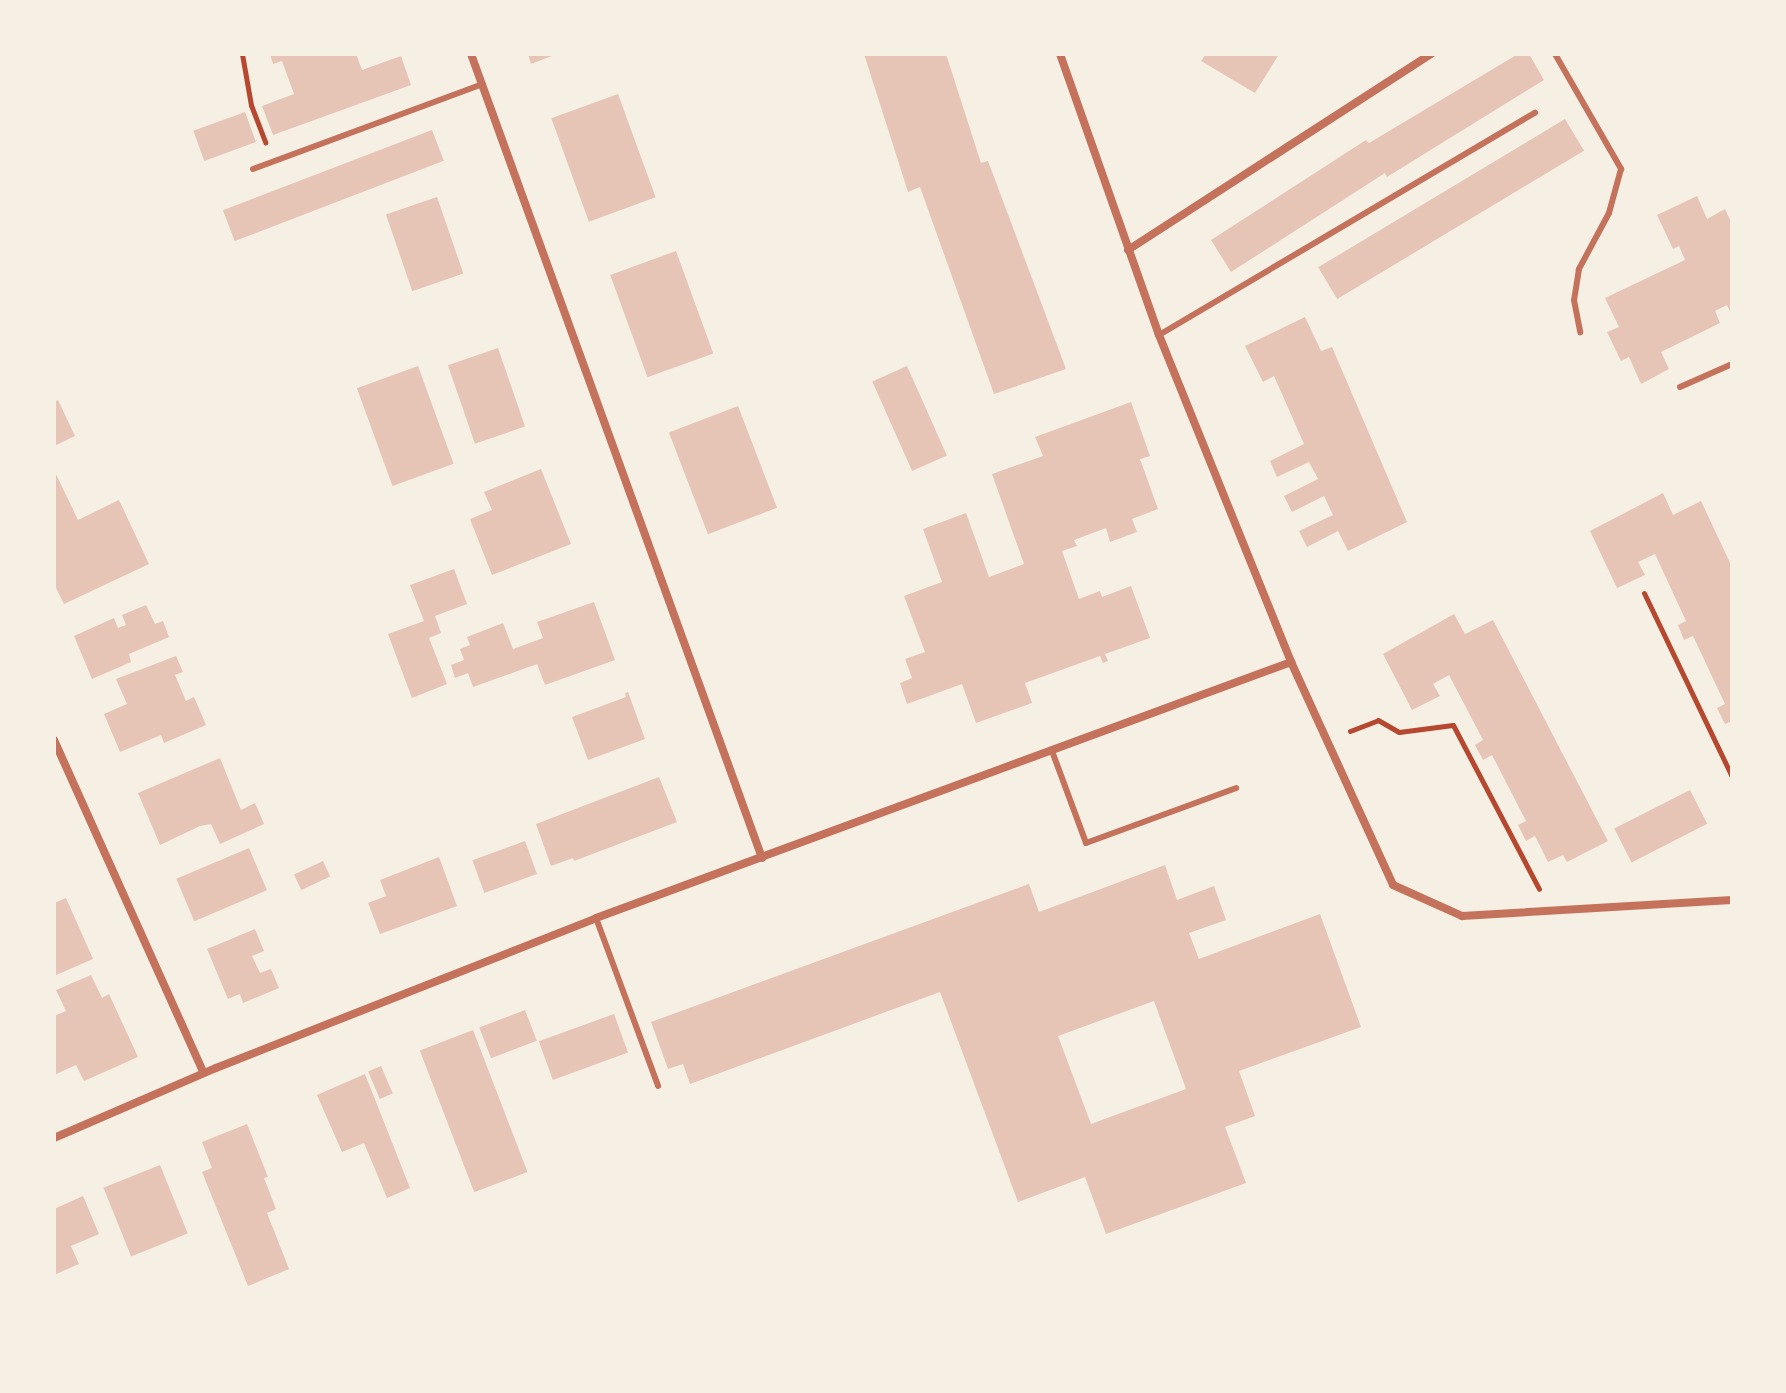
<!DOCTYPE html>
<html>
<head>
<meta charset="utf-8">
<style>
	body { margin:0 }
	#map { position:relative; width:1786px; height:1393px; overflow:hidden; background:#f6efe4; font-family:"Nunito Sans",sans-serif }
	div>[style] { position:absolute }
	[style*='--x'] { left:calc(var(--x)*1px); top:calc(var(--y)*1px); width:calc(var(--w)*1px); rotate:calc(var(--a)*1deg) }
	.building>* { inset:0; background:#e6c5b7; transform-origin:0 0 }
	.path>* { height:5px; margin:-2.5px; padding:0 2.5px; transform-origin:2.5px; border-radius:2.5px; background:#b5482f }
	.service>* { height:6px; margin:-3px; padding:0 3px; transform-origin:3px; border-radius:3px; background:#c5725c }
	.minor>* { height:8px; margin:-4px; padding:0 4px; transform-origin:4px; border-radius:4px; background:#c5725c }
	span { translate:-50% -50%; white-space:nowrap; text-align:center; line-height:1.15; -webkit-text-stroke:6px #f6efe4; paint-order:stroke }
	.frame { position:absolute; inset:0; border:56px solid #f6efe4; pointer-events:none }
</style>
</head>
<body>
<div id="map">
	<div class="building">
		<div style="clip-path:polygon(270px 54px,356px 54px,362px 70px,401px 56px,411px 85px,273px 135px,262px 106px,294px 94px,282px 61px,273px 64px)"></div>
		<div style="clip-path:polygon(528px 54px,557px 54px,531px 64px)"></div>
		<div style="clip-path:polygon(864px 54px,946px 54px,981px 163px,988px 161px,1066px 369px,994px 394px,920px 187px,908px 192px)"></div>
		<div style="clip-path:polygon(1206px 54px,1279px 54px,1255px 93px,1201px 61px)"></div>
		<div style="clip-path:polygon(1518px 54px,1529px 54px,1544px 80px,1387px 177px,1385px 173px,1231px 272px,1211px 240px,1366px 140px,1369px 143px)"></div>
		<div style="left:618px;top:94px;width:110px;height:71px;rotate:70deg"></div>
		<div style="left:245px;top:112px;width:32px;height:55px;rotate:70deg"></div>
		<div style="left:1565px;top:119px;width:37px;height:288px;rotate:59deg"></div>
		<div style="left:432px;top:130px;width:33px;height:224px;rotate:69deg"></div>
		<div style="clip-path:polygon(1697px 196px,1707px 219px,1725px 209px,1732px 224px,1732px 316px,1727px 305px,1715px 311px,1720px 323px,1661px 352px,1669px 369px,1641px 384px,1629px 357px,1621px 361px,1607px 332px,1619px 327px,1605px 298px,1685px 260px,1679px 246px,1673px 249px,1657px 215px)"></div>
		<div style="left:437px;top:197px;width:81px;height:54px;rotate:71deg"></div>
		<div style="left:676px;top:251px;width:109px;height:70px;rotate:70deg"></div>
		<div style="clip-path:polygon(1305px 317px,1321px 351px,1332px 347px,1407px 522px,1348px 551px,1338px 531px,1307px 547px,1299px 531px,1333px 515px,1324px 496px,1292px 512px,1284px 496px,1318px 479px,1309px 462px,1277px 477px,1270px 461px,1304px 444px,1274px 376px,1263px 382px,1245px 346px)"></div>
		<div style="left:498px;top:348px;width:83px;height:53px;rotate:71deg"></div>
		<div style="left:418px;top:366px;width:104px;height:65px;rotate:70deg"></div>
		<div style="left:907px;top:366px;width:98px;height:38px;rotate:66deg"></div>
		<div style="clip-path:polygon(58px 400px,75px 436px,54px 446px,54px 402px)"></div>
		<div style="clip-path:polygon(1131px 402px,1150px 456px,1140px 459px,1158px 509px,1132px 519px,1137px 532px,1110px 542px,1106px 528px,1074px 540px,1077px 546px,1062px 551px,1079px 599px,1100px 591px,1102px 597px,1131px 586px,1150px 638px,1105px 654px,1108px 661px,1103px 663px,1100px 656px,1025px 683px,1032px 703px,976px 723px,962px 684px,907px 704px,900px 683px,912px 678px,905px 659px,925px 652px,904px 596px,942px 582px,923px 529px,966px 513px,989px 577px,1024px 564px,992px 474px,1043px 456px,1035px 437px)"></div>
		<div style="left:738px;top:406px;width:109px;height:74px;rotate:69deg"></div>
		<div style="clip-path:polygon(541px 469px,571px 544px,492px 575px,470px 519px,492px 510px,484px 492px)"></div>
		<div style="clip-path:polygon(54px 470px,78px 520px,119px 500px,149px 564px,64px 604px,54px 584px)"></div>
		<div style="clip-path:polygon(1663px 493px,1673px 515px,1701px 501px,1732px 567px,1732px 721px,1725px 724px,1717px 708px,1725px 704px,1693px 636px,1684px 640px,1678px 625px,1686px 621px,1655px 554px,1638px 562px,1645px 575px,1617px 588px,1590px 531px)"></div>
		<div style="clip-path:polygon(454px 569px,467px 604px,435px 616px,441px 633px,429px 638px,447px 684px,412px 698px,388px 634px,424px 621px,410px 585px)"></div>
		<div style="clip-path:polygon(594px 602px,615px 660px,545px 685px,537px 664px,473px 687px,468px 673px,455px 678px,451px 665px,464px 660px,460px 649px,470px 645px,467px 637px,503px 623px,513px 649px,543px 638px,537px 622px)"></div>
		<div style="clip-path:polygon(146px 605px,155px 624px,163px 621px,169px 637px,129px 654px,131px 662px,92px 679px,74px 636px,114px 618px,118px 628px,126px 625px,122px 615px)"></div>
		<div style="clip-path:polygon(1454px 614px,1465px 634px,1493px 620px,1608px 841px,1567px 862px,1563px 855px,1548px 862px,1535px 836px,1526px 841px,1518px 825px,1526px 821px,1492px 755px,1483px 760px,1475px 745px,1483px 740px,1449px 675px,1433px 684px,1440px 696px,1412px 710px,1383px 654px)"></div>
		<div style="clip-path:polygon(176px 656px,183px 672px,175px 675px,186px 701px,194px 697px,206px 725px,164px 743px,161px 735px,120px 752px,104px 714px,127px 704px,116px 679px)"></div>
		<div style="clip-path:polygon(628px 692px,645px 739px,588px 760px,572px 717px,626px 697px,625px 693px)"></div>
		<div style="clip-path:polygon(220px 758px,241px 810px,255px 803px,264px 824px,220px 844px,211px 824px,200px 826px,160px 845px,138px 793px)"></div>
		<div style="clip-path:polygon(659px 777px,677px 822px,574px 861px,573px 858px,551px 866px,536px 824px)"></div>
		<div style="left:1690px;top:790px;width:38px;height:85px;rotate:63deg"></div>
		<div style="left:525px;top:841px;width:35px;height:56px;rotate:70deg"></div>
		<div style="left:249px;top:848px;width:46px;height:79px;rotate:67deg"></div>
		<div style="clip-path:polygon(439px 857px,457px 906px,380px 934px,368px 903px,386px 896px,380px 880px)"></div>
		<div style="left:323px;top:861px;width:17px;height:32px;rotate:65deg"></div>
		<div style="clip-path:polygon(evenodd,1165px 865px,1177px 900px,1214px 886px,1226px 920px,1189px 933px,1199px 959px,1320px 914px,1361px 1027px,1239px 1071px,1255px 1116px,1225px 1127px,1246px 1183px,1106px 1234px,1085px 1177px,1018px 1202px,940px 992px,690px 1084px,683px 1064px,668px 1069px,651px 1022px,1029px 884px,1039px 912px,1165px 865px,1154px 1001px,1186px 1089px,1091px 1124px,1058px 1036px,1154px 1001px)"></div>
		<div style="clip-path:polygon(66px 898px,93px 959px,54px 976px,54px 903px)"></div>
		<div style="clip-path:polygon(255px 929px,264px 951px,252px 956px,260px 973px,271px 969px,279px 988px,243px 1003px,240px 994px,228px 999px,207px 949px)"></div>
		<div style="clip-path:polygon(91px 975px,102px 998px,109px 994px,138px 1057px,84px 1081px,76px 1065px,54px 1075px,54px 1016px,66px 1011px,56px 990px)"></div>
		<div style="left:525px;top:1010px;width:33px;height:49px;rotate:69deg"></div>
		<div style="left:614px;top:1014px;width:41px;height:80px;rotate:70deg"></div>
		<div style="left:473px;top:1030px;width:152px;height:57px;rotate:69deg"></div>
		<div style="left:381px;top:1066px;width:30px;height:14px;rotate:67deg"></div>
		<div style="clip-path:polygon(365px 1074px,410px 1188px,387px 1198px,364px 1143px,342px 1152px,317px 1095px)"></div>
		<div style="clip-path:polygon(247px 1124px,268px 1177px,264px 1178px,276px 1209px,267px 1213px,289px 1269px,248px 1286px,202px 1172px,212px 1168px,202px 1142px)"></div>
		<div style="left:160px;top:1165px;width:74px;height:61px;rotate:68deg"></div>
		<div style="clip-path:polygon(83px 1196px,99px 1234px,71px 1246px,79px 1264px,54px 1275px,54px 1209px)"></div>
	</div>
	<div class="path">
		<div style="--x:242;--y:54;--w:52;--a:80"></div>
		<div style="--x:251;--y:105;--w:40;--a:69"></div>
		<div style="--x:1644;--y:593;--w:204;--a:64.4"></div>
		<div style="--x:1350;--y:731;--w:30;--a:-21"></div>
		<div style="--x:1378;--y:720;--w:24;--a:30"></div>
		<div style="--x:1399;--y:732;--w:54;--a:-7.4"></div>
		<div style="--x:1453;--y:725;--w:185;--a:62.3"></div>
	</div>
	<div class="service">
		<div style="--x:1555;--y:54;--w:133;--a:60.1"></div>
		<div style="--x:1621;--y:169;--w:46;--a:105.3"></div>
		<div style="--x:1609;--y:213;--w:64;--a:118.2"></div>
		<div style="--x:1579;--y:269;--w:31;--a:99"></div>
		<div style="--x:1574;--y:300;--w:33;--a:79"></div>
		<div style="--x:253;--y:169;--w:245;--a:-20.3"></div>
		<div style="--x:1159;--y:335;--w:437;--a:-30.6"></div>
		<div style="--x:1680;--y:387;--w:57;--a:-23.9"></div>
		<div style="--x:1052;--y:751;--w:98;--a:69.7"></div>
		<div style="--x:1086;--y:843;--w:160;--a:-20.1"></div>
		<div style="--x:596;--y:918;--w:179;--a:69.7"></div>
	</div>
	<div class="minor">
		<div style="--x:471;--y:54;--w:855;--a:70.1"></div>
		<div style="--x:1060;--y:54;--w:298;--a:70.6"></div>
		<div style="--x:1159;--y:335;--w:353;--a:68"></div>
		<div style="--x:1291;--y:662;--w:245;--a:65.4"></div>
		<div style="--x:1393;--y:885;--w:76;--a:24.2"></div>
		<div style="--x:1462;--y:916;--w:270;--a:-3.4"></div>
		<div style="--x:1128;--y:250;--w:361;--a:-32.9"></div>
		<div style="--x:54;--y:740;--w:365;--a:65.8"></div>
		<div style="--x:54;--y:1138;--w:176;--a:-23.4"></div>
		<div style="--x:216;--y:1068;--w:409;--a:-21.5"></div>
		<div style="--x:596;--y:918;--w:741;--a:-20.22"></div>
	</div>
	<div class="frame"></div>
</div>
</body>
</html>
